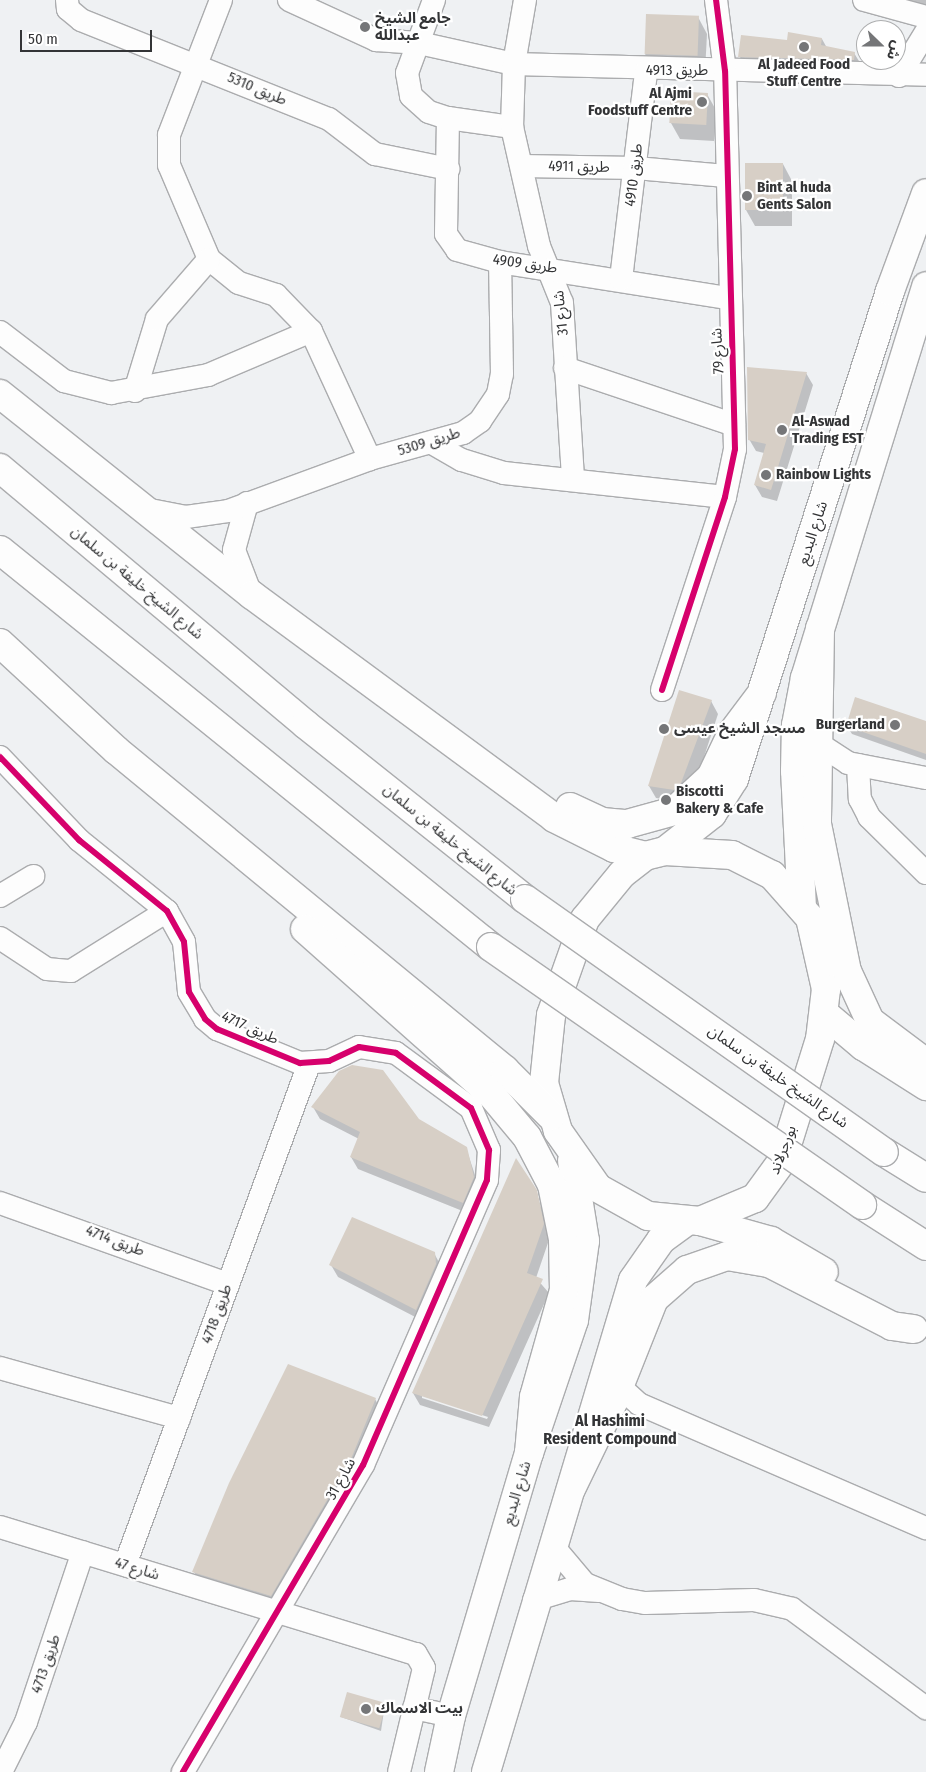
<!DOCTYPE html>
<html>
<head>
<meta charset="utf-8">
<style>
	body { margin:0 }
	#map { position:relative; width:926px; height:1772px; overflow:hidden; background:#eff1f3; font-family:"Fira Sans Condensed","Noto Sans Arabic",sans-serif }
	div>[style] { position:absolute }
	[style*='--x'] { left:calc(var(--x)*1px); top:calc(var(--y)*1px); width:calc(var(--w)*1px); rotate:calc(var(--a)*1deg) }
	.shadow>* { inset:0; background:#0003 }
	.building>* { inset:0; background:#d7cfc6; transform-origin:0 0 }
	.roads { filter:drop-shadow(1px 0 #abacae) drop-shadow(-1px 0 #abacae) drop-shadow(0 1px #abacae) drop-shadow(0 -1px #abacae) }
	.minor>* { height:22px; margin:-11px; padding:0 11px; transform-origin:11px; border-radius:11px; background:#fdfdfd }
	.major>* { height:28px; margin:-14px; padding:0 14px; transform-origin:14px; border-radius:14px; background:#fdfdfd }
	.highway>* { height:28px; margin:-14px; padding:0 14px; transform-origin:14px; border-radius:14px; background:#fdfdfd }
	.bridges { filter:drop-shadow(1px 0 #abacae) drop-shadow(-1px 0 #abacae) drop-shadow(0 1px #abacae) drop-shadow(0 -1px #abacae) }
	.highway-bridge>* { height:28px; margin:-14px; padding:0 14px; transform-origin:14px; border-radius:14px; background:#fdfdfd }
	.cycleway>* { height:6px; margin:-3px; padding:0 3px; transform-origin:3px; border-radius:3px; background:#d6006c }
	.dots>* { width:14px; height:14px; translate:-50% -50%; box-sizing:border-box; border:2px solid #fff; border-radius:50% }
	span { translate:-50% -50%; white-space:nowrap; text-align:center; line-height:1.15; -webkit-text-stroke:4.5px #fff; paint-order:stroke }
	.poi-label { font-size:15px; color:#333436; font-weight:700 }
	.left { translate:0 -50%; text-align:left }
	.right { translate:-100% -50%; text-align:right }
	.street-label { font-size:15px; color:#333436 }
	.neighbourhood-label { font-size:16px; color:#333436; font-weight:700 }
	.north { position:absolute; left:856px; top:20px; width:50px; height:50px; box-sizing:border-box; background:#fff; border:1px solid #adaeaf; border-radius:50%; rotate:112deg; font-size:14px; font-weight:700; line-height:20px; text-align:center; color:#333436 }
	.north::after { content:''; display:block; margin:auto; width:18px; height:22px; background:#757678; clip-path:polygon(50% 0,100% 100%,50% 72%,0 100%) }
	.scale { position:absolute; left:20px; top:30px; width:132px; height:22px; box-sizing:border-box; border:2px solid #333436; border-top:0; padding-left:6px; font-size:15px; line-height:18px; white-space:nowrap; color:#333436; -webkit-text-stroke:4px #fff; paint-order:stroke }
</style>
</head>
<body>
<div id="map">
	<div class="shadow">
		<div style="clip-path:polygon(906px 0,926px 0,926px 14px)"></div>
		<div style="clip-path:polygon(698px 17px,707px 34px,705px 72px,655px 70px,645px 54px)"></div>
		<div style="clip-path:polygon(875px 23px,900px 30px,909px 46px,901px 77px,874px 76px,864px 60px,866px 55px,866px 60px,896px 60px,896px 30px,873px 30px)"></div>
		<div style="clip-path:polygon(822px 39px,827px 48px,854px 53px,862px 66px,747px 69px,740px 57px)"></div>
		<div style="clip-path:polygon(707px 94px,716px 110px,714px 141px,680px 139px,671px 123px)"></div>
		<div style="clip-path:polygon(783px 164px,792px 181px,792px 226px,755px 226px,746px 210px)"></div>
		<div style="clip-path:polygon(806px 373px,813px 385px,777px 501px,762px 497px,755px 485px,764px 453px,756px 451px,749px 439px)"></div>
		<div style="clip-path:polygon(856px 698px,926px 722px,926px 760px,852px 734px,847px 726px)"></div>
		<div style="clip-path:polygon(711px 701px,718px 714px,703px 760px,681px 802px,656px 798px,649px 786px)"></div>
		<div style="clip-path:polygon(313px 1107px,418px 1120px,466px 1148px,480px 1190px,470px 1214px,358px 1169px,351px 1157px,359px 1139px,320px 1119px)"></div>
		<div style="clip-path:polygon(evenodd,536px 1191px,550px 1237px,536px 1278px,549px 1293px,489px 1427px,420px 1405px,413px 1393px,536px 1191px,422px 1395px,488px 1417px,487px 1419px,422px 1398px,422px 1395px)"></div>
		<div style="clip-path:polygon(434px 1253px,441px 1266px,423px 1321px,338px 1277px,331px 1265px)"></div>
		<div style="clip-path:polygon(375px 1399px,382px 1412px,278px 1608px,201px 1584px,194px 1572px)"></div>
		<div style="clip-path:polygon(385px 1704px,381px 1731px,341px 1717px)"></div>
	</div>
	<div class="building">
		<div style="left:646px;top:14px;width:53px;height:40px;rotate:2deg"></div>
		<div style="clip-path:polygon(788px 32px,822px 38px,821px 45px,855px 52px,854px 60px,738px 57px,741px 35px,787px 40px)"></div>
		<div style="left:671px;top:91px;width:37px;height:32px;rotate:3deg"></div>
		<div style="left:745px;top:163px;width:38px;height:47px"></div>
		<div style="clip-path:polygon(747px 367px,807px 372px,771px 490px,754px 485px,766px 444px,748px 440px)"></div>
		<div style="clip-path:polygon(679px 690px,712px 700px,681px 783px,674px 790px,648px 786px)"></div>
		<div style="clip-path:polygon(855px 697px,926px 721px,926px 754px,846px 726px)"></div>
		<div style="clip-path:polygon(352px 1065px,383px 1070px,419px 1119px,467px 1147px,474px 1177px,463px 1203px,350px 1157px,360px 1132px,311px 1107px,339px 1071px)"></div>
		<div style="clip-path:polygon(516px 1158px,537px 1190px,544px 1224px,527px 1273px,543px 1279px,482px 1416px,412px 1393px)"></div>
		<div style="clip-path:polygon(352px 1217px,435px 1252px,436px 1264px,416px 1310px,329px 1265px)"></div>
		<div style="clip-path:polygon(288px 1364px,376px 1398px,351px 1459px,271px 1596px,192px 1572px,229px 1483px)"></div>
		<div style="left:347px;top:1692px;width:41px;height:26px;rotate:16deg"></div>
	</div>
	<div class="roads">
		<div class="minor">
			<div style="--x:67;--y:0;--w:9;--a:84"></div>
			<div style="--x:68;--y:9;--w:17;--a:40"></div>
			<div style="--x:81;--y:20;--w:267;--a:21.8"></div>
			<div style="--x:329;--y:119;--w:58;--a:37.3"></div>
			<div style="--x:375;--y:154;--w:75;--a:11.6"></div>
			<div style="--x:221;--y:0;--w:145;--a:111.1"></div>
			<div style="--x:169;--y:135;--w:30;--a:90"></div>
			<div style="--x:169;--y:165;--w:102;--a:66.9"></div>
			<div style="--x:209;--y:259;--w:38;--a:39"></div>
			<div style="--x:239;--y:283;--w:39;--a:18"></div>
			<div style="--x:276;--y:295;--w:50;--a:45.8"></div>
			<div style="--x:311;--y:331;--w:141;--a:65.3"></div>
			<div style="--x:289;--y:0;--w:96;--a:24.7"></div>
			<div style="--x:376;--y:40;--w:43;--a:4"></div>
			<div style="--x:419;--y:43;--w:97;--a:12.5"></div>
			<div style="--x:514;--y:64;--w:412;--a:1.5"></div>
			<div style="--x:434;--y:0;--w:78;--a:110.3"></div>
			<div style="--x:407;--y:73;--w:23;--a:80"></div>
			<div style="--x:411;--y:96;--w:24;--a:42"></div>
			<div style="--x:429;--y:112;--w:20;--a:18"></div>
			<div style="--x:448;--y:118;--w:65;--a:8"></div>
			<div style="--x:525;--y:0;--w:65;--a:99.8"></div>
			<div style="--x:514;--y:64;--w:63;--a:91.8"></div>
			<div style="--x:512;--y:127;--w:122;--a:77.2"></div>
			<div style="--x:539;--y:246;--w:61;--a:68"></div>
			<div style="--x:562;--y:303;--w:177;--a:86.4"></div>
			<div style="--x:864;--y:0;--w:64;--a:15.3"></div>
			<div style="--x:899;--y:76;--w:52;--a:-58.5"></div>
			<div style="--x:448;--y:118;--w:116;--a:91"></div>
			<div style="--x:446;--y:234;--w:19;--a:55"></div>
			<div style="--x:457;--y:250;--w:45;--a:15.6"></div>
			<div style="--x:500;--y:262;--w:231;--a:9"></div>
			<div style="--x:522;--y:166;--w:114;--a:1"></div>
			<div style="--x:636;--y:168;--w:90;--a:5.1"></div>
			<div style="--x:621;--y:279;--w:209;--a:-83.1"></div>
			<div style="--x:0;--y:332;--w:81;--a:37.4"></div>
			<div style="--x:64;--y:381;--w:49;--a:14.3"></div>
			<div style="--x:111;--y:393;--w:99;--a:-10.5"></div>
			<div style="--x:208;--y:375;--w:112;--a:-23.1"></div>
			<div style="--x:565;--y:368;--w:178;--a:18.6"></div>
			<div style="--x:135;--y:391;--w:75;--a:-73"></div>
			<div style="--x:157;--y:319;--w:79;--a:-49.1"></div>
			<div style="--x:432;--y:443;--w:34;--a:30"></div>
			<div style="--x:462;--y:460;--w:44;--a:17.2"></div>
			<div style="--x:504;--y:473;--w:222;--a:6.2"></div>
			<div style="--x:247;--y:503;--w:49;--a:105.5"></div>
			<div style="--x:234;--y:550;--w:45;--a:69.1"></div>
			<div style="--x:145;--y:509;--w:42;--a:11"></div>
			<div style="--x:186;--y:517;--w:42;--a:-8.1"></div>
			<div style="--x:228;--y:511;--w:151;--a:-20.1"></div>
			<div style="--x:370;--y:459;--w:97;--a:-15.6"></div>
			<div style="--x:463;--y:433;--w:21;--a:-35"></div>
			<div style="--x:480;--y:421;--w:32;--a:-56"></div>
			<div style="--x:498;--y:394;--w:20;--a:-79"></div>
			<div style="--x:502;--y:374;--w:112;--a:-91"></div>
			<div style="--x:662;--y:690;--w:203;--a:-71.9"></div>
			<div style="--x:725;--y:497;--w:49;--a:-78.2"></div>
			<div style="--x:735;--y:449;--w:378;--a:-91.5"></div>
			<div style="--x:725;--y:71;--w:72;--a:-97.2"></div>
			<div style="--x:816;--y:742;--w:38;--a:33"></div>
			<div style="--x:848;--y:763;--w:79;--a:10.9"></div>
			<div style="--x:0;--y:757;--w:115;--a:46.4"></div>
			<div style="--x:79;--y:840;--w:113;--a:38.9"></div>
			<div style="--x:167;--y:911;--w:35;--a:61"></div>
			<div style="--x:184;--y:942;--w:50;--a:84.3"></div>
			<div style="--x:189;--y:992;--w:31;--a:59"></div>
			<div style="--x:205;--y:1019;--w:16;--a:40"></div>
			<div style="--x:217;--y:1029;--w:90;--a:22.3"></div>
			<div style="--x:300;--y:1063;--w:29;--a:-4"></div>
			<div style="--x:329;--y:1061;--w:33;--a:-25"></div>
			<div style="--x:359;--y:1047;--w:37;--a:9"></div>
			<div style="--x:396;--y:1053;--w:93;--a:36.3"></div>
			<div style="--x:471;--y:1108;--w:46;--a:66.8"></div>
			<div style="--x:489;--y:1150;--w:30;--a:94"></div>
			<div style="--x:487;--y:1180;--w:311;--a:113.5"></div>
			<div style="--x:363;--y:1465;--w:356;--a:120.4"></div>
			<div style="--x:858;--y:765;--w:34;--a:87"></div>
			<div style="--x:860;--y:799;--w:20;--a:63"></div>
			<div style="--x:869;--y:817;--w:80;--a:44.5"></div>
			<div style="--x:0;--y:896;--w:39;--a:-31"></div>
			<div style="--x:0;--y:938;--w:56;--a:33.4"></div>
			<div style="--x:47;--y:969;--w:24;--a:5"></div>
			<div style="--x:71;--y:971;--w:113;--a:-32"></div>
			<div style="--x:0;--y:1203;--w:242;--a:19.6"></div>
			<div style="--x:0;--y:1368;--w:186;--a:15.6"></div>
			<div style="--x:619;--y:1386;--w:27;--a:42"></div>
			<div style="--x:639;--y:1404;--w:313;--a:23.4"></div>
			<div style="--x:0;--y:1527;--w:435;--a:17"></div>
			<div style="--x:416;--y:1654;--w:16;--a:60"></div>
			<div style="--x:424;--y:1668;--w:107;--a:103.5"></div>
			<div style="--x:553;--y:1546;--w:50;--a:49.9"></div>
			<div style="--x:585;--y:1584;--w:40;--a:22"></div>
			<div style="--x:622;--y:1599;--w:23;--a:10"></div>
			<div style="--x:645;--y:1603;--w:109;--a:-1.6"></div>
			<div style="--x:754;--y:1600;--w:39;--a:13"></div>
			<div style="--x:792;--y:1609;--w:167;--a:36.5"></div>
			<div style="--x:125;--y:1565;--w:534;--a:-69.83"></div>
			<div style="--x:534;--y:1600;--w:38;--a:-17"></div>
			<div style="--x:570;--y:1589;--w:29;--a:4"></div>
			<div style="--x:414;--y:1708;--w:38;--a:12"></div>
			<div style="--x:1;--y:1772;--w:56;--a:-63.4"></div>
			<div style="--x:26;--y:1722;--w:179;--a:-71.5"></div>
		</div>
		<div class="major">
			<div style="--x:665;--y:851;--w:67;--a:3.4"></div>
			<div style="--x:732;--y:855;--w:45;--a:26.6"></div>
			<div style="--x:772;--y:875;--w:57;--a:48.5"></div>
			<div style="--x:810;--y:918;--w:73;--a:77.3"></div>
			<div style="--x:826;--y:989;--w:50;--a:96.8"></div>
			<div style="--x:820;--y:1039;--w:128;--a:107.3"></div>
			<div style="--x:782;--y:1161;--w:46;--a:126.1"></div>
			<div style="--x:755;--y:1198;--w:60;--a:157.3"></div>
			<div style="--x:700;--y:1221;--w:52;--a:-174.5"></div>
			<div style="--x:648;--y:1216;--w:57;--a:-150.8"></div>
			<div style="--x:598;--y:1188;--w:70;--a:-125.1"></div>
			<div style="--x:558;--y:1131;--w:50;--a:-106.3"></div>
			<div style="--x:544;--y:1083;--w:68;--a:-84.1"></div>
			<div style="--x:551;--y:1015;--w:102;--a:-70.5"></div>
			<div style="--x:585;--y:919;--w:58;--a:-50.6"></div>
			<div style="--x:622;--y:874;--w:29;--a:-38"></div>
			<div style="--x:645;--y:856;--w:21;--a:-14"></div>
			<div style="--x:665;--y:851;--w:60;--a:-38.2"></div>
			<div style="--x:712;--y:814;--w:41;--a:-57.8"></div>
			<div style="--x:734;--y:779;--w:512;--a:-72.27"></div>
			<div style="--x:890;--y:291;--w:104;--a:-69.8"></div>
			<div style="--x:802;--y:908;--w:137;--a:-92.9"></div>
			<div style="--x:795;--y:771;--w:46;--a:-88.8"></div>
			<div style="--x:796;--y:725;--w:48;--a:-79.2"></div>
			<div style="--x:805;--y:678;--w:410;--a:-72.8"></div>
			<div style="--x:439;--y:1772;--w:57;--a:-77.9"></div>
			<div style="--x:451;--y:1716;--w:274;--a:-73.5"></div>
			<div style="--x:529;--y:1453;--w:140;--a:-71.3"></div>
			<div style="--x:574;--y:1320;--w:80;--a:-82.1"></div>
			<div style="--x:585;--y:1241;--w:81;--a:-99.2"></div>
			<div style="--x:486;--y:1772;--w:513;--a:-73.36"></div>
			<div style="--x:633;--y:1280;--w:49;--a:-55"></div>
			<div style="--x:661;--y:1240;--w:31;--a:-36"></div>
		</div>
		<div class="highway">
			<div style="--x:0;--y:394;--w:322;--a:38.6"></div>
			<div style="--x:252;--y:595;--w:375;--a:36.4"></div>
			<div style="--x:554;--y:818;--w:67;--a:26.6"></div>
			<div style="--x:614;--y:848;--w:32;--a:14"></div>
			<div style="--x:0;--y:468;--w:398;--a:40"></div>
			<div style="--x:305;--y:724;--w:281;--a:38.5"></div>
			<div style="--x:0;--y:550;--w:631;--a:38.96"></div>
			<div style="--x:820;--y:628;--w:196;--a:90.9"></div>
			<div style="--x:817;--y:824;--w:150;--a:78.5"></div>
			<div style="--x:847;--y:971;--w:55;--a:65.3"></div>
			<div style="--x:870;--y:1021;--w:70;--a:36.9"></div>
			<div style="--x:0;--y:643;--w:158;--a:42.7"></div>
			<div style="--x:116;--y:750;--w:504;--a:39.44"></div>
			<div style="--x:505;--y:1070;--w:65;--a:45"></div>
			<div style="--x:570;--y:807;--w:35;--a:25"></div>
			<div style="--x:602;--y:822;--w:25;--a:5"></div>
			<div style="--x:627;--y:824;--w:49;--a:-15.5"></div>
			<div style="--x:674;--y:811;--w:50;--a:-42.6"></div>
			<div style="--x:711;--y:777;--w:49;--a:-64.5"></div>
			<div style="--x:732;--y:733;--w:50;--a:-53.1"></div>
			<div style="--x:305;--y:929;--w:249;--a:41.6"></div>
			<div style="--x:491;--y:1094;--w:56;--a:50.1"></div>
			<div style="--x:527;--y:1137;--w:54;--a:62.5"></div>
			<div style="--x:552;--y:1185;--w:55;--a:78.5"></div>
			<div style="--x:563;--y:1239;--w:51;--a:88.9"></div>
			<div style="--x:564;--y:1290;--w:111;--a:105.7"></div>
			<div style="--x:534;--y:1397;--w:56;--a:95.1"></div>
			<div style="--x:825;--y:1014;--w:50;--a:40.1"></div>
			<div style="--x:863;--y:1046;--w:75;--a:32.4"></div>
			<div style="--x:884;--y:1152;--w:49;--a:31.8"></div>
			<div style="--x:862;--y:1205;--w:76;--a:32.6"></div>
			<div style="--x:700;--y:1221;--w:74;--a:15.7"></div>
			<div style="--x:771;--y:1241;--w:61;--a:30.3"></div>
			<div style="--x:571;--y:1489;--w:97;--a:-64.2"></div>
			<div style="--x:613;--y:1402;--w:111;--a:-68.3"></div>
			<div style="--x:654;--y:1299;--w:44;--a:-41.3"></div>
			<div style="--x:687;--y:1270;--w:42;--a:-19.3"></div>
			<div style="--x:727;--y:1256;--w:43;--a:9.5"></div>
			<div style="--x:769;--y:1263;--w:138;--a:27.1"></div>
			<div style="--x:892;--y:1326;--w:22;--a:8"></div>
		</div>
	</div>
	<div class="bridges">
		<div class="highway-bridge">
			<div style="--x:525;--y:899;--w:439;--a:35.2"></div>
			<div style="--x:491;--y:947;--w:452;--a:34.8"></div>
		</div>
	</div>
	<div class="cycleway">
		<div style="--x:662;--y:690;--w:203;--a:-71.9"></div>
		<div style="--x:725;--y:497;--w:49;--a:-78.2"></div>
		<div style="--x:735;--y:449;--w:378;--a:-91.5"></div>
		<div style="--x:725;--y:71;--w:72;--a:-97.2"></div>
		<div style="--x:0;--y:757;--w:115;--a:46.4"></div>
		<div style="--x:79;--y:840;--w:113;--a:38.9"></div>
		<div style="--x:167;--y:911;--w:35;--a:61"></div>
		<div style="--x:184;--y:942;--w:50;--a:84.3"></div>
		<div style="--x:189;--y:992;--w:31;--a:59"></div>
		<div style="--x:205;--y:1019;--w:16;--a:40"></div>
		<div style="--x:217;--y:1029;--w:90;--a:22.3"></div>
		<div style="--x:300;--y:1063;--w:29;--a:-4"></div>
		<div style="--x:329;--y:1061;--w:33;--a:-25"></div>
		<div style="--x:359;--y:1047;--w:37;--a:9"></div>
		<div style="--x:396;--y:1053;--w:93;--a:36.3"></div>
		<div style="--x:471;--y:1108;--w:46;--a:66.8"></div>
		<div style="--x:489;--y:1150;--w:30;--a:94"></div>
		<div style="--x:487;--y:1180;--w:311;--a:113.5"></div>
		<div style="--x:363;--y:1465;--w:356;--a:120.4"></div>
	</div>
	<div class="dots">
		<div style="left:365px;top:27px;background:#757678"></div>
		<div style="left:804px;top:47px;background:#757678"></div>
		<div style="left:702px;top:102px;background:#757678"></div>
		<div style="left:747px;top:196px;background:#757678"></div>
		<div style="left:782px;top:430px;background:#757678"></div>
		<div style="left:766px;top:475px;background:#757678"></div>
		<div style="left:895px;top:725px;background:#757678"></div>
		<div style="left:664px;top:729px;background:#757678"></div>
		<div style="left:666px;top:800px;background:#757678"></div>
		<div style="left:366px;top:1709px;background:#757678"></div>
	</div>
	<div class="poi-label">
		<span class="left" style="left:375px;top:27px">جامع الشيخ<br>عبدالله</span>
		<span style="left:804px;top:73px">Al Jadeed Food<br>Stuff Centre</span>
		<span class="right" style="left:692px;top:102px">Al Ajmi<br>Foodstuff Centre</span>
		<span class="left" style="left:757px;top:196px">Bint al huda<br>Gents Salon</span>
		<span class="left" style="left:792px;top:430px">Al-Aswad<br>Trading EST</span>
		<span class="left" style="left:776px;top:475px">Rainbow Lights</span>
		<span class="right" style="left:885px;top:725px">Burgerland</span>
		<span class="left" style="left:674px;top:729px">مسجد الشيخ عيسى</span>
		<span class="left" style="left:676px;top:800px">Biscotti<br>Bakery &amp; Cafe</span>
		<span class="left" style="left:376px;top:1709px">بيت الاسماك</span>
	</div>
	<div class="street-label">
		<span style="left:677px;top:71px">طريق 4913</span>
		<span style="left:257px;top:89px;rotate:23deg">طريق 5310</span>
		<span style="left:579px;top:167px;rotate:1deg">طريق 4911</span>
		<span style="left:634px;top:175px;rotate:-83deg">طريق 4910</span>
		<span style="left:525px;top:264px;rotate:8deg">طريق 4909</span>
		<span style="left:561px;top:313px;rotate:-96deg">شارع 31</span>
		<span style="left:718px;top:351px;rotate:-93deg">شارع 79</span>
		<span style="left:429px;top:442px;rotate:-17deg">طريق 5309</span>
		<span style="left:813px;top:533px;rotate:-72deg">شارع البديع</span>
		<span style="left:137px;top:583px;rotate:40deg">شارع الشيخ خليفة بن سلمان</span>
		<span style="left:450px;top:840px;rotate:39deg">شارع الشيخ خليفة بن سلمان</span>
		<span style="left:250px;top:1028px;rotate:24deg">طريق 4717</span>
		<span style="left:778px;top:1077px;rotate:35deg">شارع الشيخ خليفة بن سلمان</span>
		<span style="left:783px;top:1150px;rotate:-69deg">بورجرلاند</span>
		<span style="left:115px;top:1241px;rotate:21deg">طريق 4714</span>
		<span style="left:217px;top:1314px;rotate:-70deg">طريق 4718</span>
		<span style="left:341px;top:1479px;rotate:-61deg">شارع 31</span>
		<span style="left:517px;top:1493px;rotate:-73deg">شارع البديع</span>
		<span style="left:137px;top:1569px;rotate:17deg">شارع 47</span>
		<span style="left:46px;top:1664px;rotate:-71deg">طريق 4713</span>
	</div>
	<div class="neighbourhood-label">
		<span style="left:610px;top:1430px">Al Hashimi<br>Resident Compound</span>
	</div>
	<div class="north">ش</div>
	<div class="scale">50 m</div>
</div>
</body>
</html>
